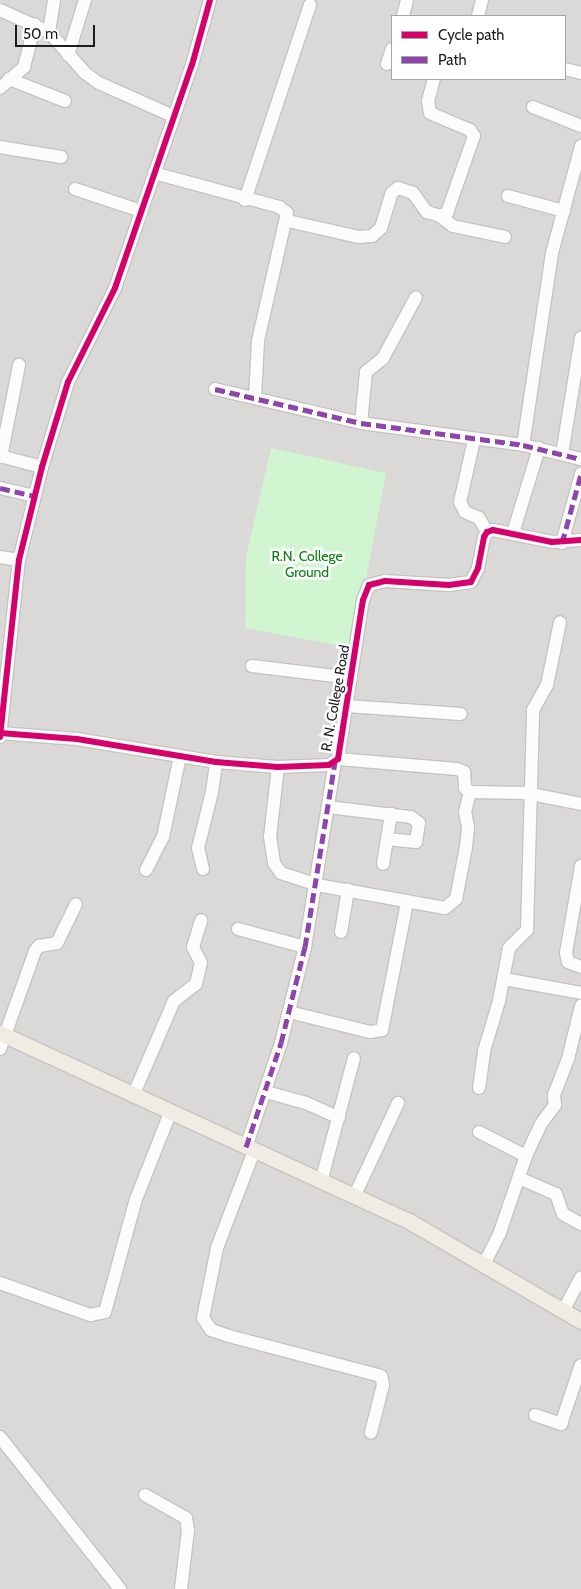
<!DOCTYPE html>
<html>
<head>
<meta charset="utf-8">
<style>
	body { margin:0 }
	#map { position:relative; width:581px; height:1589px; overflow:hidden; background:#eceae5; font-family:Cabin,sans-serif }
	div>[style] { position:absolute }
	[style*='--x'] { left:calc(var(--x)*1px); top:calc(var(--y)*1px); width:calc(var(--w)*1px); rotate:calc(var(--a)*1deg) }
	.residential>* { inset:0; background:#dbd9d7 }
	.park>* { inset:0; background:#d1f4d1 }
	.roads { filter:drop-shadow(1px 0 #c4c4c1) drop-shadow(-1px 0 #c4c4c1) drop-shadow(0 1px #c4c4c1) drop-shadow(0 -1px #c4c4c1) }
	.minor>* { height:12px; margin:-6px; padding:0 6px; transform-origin:6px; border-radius:6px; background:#fcfcfb }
	.major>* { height:15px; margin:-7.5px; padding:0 7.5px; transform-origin:7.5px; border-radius:7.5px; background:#f0ebe3 }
	.quiet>* { height:5px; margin-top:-2.5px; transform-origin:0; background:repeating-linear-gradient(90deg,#8e44ad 0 10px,transparent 0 15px) }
	.cycleway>* { height:6px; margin:-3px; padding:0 3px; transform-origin:3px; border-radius:3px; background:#d6006c }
	span { translate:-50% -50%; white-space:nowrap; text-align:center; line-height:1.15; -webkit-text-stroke:5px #fff; paint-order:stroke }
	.park-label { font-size:14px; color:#04820f }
	.street-label { font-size:14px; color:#1d1d1d }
	.legend { position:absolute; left:391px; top:15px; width:175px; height:65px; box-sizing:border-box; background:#fff; border:1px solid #a5a5a5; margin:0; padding:6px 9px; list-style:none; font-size:15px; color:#1d1d1d }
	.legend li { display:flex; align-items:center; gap:10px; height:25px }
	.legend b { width:25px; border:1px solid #a5a5a5 }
	.scale { position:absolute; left:15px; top:25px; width:80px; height:22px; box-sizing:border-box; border:2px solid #1d1d1d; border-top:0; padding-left:6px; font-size:15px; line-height:18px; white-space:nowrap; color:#1d1d1d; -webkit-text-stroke:4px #fff; paint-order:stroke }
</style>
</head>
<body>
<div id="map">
	<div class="residential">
		<div style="clip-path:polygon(evenodd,0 0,581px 0,581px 1589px,0 1589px,0 0,392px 16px,565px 16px,565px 79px,392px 79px,392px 16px)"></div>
	</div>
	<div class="park">
		<div style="clip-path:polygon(271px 448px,386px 473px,353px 648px,245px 628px,246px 557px)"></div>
	</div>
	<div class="roads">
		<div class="minor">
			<div style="--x:0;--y:10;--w:54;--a:24.2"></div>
			<div style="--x:49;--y:32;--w:55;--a:48.7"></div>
			<div style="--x:85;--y:73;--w:17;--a:36"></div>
			<div style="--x:99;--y:83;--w:81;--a:24"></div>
			<div style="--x:403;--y:16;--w:16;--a:-76"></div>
			<div style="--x:478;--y:16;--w:16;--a:-76"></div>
			<div style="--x:49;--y:32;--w:32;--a:-81"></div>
			<div style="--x:68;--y:55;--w:58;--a:-72.8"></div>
			<div style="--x:387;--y:64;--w:16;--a:-72"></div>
			<div style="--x:565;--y:69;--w:16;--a:14"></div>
			<div style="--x:9;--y:79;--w:60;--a:21.4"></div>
			<div style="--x:0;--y:88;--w:32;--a:-41"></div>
			<div style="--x:24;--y:67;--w:44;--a:-75.7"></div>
			<div style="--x:533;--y:107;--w:52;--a:21.6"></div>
			<div style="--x:0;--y:147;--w:62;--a:9.3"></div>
			<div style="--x:154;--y:173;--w:130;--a:15.2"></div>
			<div style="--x:279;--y:207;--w:10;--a:37"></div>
			<div style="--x:287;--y:213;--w:131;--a:102.8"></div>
			<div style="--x:258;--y:341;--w:57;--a:93"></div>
			<div style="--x:75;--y:189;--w:70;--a:18.4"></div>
			<div style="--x:508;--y:196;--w:58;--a:15"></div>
			<div style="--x:245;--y:200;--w:206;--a:-71.6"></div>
			<div style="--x:440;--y:216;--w:16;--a:38"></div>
			<div style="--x:453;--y:226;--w:53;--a:11.9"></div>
			<div style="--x:288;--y:221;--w:73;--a:12.7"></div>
			<div style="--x:359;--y:237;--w:13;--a:-4"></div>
			<div style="--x:372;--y:236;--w:12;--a:-42"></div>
			<div style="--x:381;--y:228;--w:37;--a:-73"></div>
			<div style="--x:392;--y:193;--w:8;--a:-40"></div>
			<div style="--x:398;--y:188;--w:16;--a:18"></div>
			<div style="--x:413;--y:193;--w:24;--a:54"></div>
			<div style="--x:427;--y:212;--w:14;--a:17"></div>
			<div style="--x:440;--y:216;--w:8;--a:-23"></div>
			<div style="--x:447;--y:213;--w:82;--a:-70.7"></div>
			<div style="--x:474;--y:136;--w:7;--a:-124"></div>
			<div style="--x:470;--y:130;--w:43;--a:-157"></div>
			<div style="--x:430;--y:113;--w:12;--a:-99"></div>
			<div style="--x:428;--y:101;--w:23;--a:-75"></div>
			<div style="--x:215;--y:389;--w:150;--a:13.1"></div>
			<div style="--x:361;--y:423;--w:163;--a:7.7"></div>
			<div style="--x:523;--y:445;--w:60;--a:13.6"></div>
			<div style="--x:361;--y:423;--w:51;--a:-84.4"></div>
			<div style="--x:366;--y:372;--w:22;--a:-39"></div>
			<div style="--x:383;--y:358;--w:69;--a:-61.6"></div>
			<div style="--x:474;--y:440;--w:64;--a:102.7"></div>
			<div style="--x:460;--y:502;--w:11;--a:63"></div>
			<div style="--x:465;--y:512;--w:15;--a:23"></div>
			<div style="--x:479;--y:518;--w:16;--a:60"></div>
			<div style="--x:523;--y:445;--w:194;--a:-81.4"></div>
			<div style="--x:552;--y:253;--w:111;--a:-74.8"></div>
			<div style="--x:562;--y:454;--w:118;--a:-80.7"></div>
			<div style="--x:0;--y:456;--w:43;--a:14.7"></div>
			<div style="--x:1;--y:457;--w:94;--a:-78.9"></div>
			<div style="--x:0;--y:488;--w:35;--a:13"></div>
			<div style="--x:513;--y:533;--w:89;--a:-73"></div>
			<div style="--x:562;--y:543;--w:72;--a:-74.6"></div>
			<div style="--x:0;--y:557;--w:19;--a:9"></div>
			<div style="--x:252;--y:666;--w:100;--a:6.9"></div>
			<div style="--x:347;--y:706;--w:114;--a:4"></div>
			<div style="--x:0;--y:733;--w:77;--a:4.5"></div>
			<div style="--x:77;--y:739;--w:141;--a:9.4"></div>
			<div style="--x:216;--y:762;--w:62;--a:4.6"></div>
			<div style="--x:278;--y:767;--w:51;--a:-2.2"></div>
			<div style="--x:329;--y:765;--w:11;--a:-34"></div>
			<div style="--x:338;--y:759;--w:161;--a:-81.1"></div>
			<div style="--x:363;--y:600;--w:16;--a:-68"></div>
			<div style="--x:369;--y:585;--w:16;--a:-14"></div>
			<div style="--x:385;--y:581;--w:64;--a:3.6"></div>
			<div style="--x:449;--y:585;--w:22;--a:-8"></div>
			<div style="--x:471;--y:582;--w:16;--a:-63"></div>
			<div style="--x:478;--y:568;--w:32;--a:-79"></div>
			<div style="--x:484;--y:537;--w:6;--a:-59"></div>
			<div style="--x:487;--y:532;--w:6;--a:-18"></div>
			<div style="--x:493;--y:530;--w:60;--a:11.5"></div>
			<div style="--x:552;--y:542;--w:29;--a:-4"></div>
			<div style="--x:0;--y:737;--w:178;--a:-83.9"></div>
			<div style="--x:19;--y:560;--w:96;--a:-76.1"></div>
			<div style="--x:42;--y:467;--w:89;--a:-73"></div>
			<div style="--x:68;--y:382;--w:105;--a:-63.4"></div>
			<div style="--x:115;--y:288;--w:236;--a:-71"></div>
			<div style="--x:192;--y:65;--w:67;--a:-74.5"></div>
			<div style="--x:338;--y:759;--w:119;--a:4.8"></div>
			<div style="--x:457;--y:769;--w:8;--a:23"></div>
			<div style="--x:464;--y:772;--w:16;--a:86"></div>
			<div style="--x:465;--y:788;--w:6;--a:39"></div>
			<div style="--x:470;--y:792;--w:56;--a:1"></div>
			<div style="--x:526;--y:793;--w:56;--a:11.3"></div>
			<div style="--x:278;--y:767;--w:70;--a:96.5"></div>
			<div style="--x:270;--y:837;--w:26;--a:81"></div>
			<div style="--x:274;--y:863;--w:12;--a:55"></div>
			<div style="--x:281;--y:873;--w:38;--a:18"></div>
			<div style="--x:317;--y:885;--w:130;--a:10.2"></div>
			<div style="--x:445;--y:908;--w:14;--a:-39"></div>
			<div style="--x:456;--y:899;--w:53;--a:-79.1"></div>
			<div style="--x:466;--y:847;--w:20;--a:-84"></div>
			<div style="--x:468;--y:827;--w:15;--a:-101"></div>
			<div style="--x:465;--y:812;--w:21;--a:-76"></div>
			<div style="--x:328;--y:807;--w:84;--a:6.9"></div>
			<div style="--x:411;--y:817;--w:10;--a:37"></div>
			<div style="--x:419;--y:823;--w:19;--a:99"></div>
			<div style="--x:416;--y:842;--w:29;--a:-174"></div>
			<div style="--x:383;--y:864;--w:51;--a:-80.9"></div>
			<div style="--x:581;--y:866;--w:88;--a:99.8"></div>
			<div style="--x:566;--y:953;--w:9;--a:77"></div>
			<div style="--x:568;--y:962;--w:14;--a:21"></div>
			<div style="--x:203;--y:869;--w:22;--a:-103"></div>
			<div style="--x:198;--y:848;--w:58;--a:-76"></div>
			<div style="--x:212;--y:792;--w:30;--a:-82"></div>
			<div style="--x:146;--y:870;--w:37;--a:-63"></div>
			<div style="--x:163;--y:837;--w:83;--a:-78.1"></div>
			<div style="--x:238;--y:929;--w:69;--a:15"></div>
			<div style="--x:341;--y:932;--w:43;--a:-80.5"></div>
			<div style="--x:504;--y:979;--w:78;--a:10.3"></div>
			<div style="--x:289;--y:1012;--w:83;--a:13.9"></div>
			<div style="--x:370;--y:1032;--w:12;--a:-9"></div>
			<div style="--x:382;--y:1030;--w:130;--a:-78.9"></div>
			<div style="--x:0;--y:1049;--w:104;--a:-70.3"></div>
			<div style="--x:35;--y:951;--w:6;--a:-51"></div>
			<div style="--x:39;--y:946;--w:18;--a:-9"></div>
			<div style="--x:57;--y:943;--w:43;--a:-64"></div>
			<div style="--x:479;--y:1088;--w:37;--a:-82"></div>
			<div style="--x:484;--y:1051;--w:52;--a:-73.3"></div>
			<div style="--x:499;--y:1001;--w:54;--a:-79.3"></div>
			<div style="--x:509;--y:948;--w:25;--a:-45"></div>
			<div style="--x:527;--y:930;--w:220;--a:-88.4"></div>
			<div style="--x:533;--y:710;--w:29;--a:-61"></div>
			<div style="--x:547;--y:685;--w:64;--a:-78.3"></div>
			<div style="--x:266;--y:1092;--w:41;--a:15.4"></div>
			<div style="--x:306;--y:1103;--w:36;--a:24"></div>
			<div style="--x:133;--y:1096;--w:103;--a:-66.7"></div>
			<div style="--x:174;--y:1001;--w:28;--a:-38"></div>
			<div style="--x:196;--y:984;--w:22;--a:-77"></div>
			<div style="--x:201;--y:963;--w:18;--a:-117"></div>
			<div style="--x:193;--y:947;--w:28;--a:-73"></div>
			<div style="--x:479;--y:1132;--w:53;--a:27.1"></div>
			<div style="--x:246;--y:1147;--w:110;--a:-71.4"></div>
			<div style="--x:281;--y:1043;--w:99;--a:-76"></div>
			<div style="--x:305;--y:947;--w:187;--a:-80.8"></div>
			<div style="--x:254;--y:1151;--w:104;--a:110.9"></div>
			<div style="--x:217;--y:1248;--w:71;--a:101.3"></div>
			<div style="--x:203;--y:1318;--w:14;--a:56"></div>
			<div style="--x:211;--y:1330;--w:19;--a:18"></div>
			<div style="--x:229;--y:1336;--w:157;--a:14.7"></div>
			<div style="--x:381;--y:1376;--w:9;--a:77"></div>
			<div style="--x:383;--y:1385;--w:49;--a:104.3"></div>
			<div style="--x:519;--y:1178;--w:40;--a:23.4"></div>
			<div style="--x:556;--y:1194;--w:21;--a:71"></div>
			<div style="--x:563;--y:1214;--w:21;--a:29"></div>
			<div style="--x:321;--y:1182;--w:128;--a:-75.1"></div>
			<div style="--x:354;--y:1197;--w:104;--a:-64.9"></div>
			<div style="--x:484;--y:1264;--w:36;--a:-63"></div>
			<div style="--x:500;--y:1232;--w:80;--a:-71.1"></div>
			<div style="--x:526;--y:1156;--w:35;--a:-65"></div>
			<div style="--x:541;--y:1124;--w:24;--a:-54"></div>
			<div style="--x:555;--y:1105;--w:10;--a:-96"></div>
			<div style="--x:554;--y:1095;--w:39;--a:-69"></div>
			<div style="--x:568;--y:1059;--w:55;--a:-76.2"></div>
			<div style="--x:0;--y:1283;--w:96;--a:19.6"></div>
			<div style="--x:90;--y:1315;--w:15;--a:-11"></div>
			<div style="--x:105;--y:1312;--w:117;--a:-74.7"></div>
			<div style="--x:136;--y:1199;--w:92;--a:-68.4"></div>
			<div style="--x:563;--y:1311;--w:38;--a:-62"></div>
			<div style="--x:535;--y:1415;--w:28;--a:19"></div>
			<div style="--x:561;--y:1424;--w:62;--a:-71.3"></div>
			<div style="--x:0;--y:1437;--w:194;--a:51.7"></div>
			<div style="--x:145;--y:1495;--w:47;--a:29.3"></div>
			<div style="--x:186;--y:1518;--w:12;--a:81"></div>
			<div style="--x:188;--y:1530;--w:59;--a:96.8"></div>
		</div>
		<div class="major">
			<div style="--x:0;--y:1033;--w:450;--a:24.7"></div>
			<div style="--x:409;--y:1221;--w:199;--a:30.2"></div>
		</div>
	</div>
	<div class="quiet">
		<div style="--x:215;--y:389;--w:150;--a:13.1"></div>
		<div style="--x:361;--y:423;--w:163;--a:7.7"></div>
		<div style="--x:523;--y:445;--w:60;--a:13.6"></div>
		<div style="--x:0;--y:488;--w:35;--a:13"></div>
		<div style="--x:562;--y:543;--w:72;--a:-74.6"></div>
		<div style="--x:246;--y:1147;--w:110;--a:-71.4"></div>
		<div style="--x:281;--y:1043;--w:99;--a:-76"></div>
		<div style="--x:305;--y:947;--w:187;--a:-80.8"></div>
	</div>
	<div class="cycleway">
		<div style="--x:0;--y:733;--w:77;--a:4.5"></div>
		<div style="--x:77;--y:739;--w:141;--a:9.4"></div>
		<div style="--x:216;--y:762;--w:62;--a:4.6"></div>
		<div style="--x:278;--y:767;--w:51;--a:-2.2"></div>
		<div style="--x:329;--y:765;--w:11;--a:-34"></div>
		<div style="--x:338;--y:759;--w:161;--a:-81.1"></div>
		<div style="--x:363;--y:600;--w:16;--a:-68"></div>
		<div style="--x:369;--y:585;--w:16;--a:-14"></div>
		<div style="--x:385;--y:581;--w:64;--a:3.6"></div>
		<div style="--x:449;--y:585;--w:22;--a:-8"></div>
		<div style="--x:471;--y:582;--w:16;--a:-63"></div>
		<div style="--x:478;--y:568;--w:32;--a:-79"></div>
		<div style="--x:484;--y:537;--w:6;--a:-59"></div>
		<div style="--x:487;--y:532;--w:6;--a:-18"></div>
		<div style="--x:493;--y:530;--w:60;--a:11.5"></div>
		<div style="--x:552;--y:542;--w:29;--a:-4"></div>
		<div style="--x:0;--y:737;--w:178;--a:-83.9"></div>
		<div style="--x:19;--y:560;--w:96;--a:-76.1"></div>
		<div style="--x:42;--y:467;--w:89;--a:-73"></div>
		<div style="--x:68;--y:382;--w:105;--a:-63.4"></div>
		<div style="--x:115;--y:288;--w:236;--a:-71"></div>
		<div style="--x:192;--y:65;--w:67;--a:-74.5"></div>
	</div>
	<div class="park-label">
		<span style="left:307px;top:564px">R.N. College<br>Ground</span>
	</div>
	<div class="street-label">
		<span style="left:335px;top:698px;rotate:-80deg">R. N. College Road</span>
	</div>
	<ul class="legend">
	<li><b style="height:6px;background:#d6006c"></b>Cycle path</li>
	<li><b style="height:6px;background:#8e44ad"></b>Path</li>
	</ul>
	<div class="scale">50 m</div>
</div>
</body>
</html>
